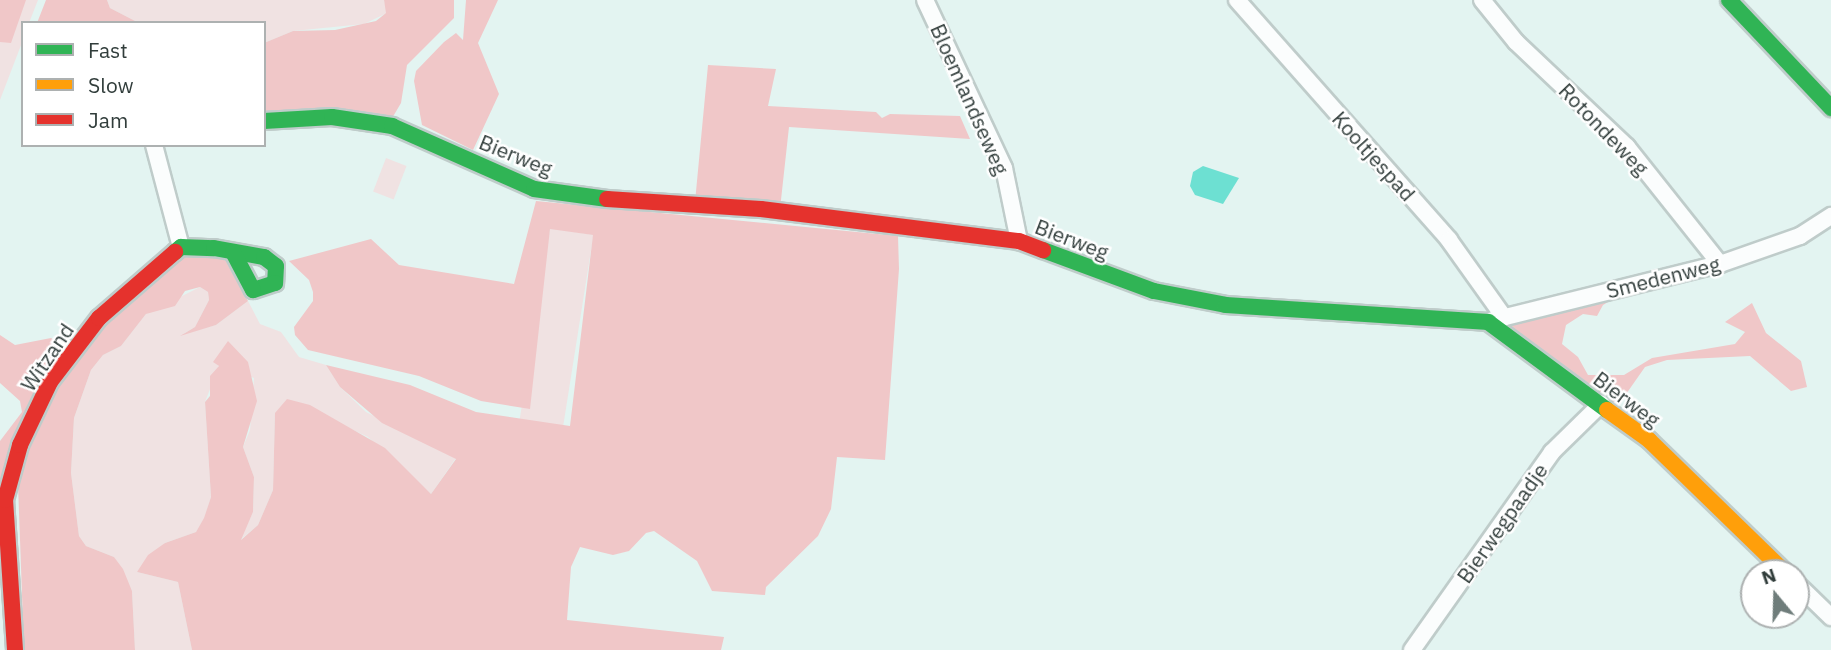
<!DOCTYPE html>
<html>
<head>
<meta charset="utf-8">
<style>
	body { margin:0 }
	#map { position:relative; width:1831px; height:650px; overflow:hidden; background:#e3f4f1; font-family:"IBM Plex Sans",sans-serif }
	div>[style] { position:absolute }
	[style*='--x'] { left:calc(var(--x)*1px); top:calc(var(--y)*1px); width:calc(var(--w)*1px); rotate:calc(var(--a)*1deg) }
	.green>* { inset:0; background:#f0e2e2; transform-origin:0 0 }
	.forest>* { inset:0; background:#f0c7c8 }
	.water>* { inset:0; background:#6de0d2 }
	.roads { filter:drop-shadow(2px 0 #bfccca) drop-shadow(-2px 0 #bfccca) drop-shadow(0 2px #bfccca) drop-shadow(0 -2px #bfccca) }
	.street>* { height:16px; margin:-8px; padding:0 8px; transform-origin:8px; border-radius:8px; background:#fbfdfd }
	.fast>* { height:16px; margin:-8px; padding:0 8px; transform-origin:8px; border-radius:8px; background:#30b455 }
	.slow>* { height:16px; margin:-8px; padding:0 8px; transform-origin:8px; border-radius:8px; background:#ff9f0a }
	.jam>* { height:16px; margin:-8px; padding:0 8px; transform-origin:8px; border-radius:8px; background:#e5322d }
	span { translate:-50% -50%; white-space:nowrap; text-align:center; line-height:1.15; -webkit-text-stroke:5px #fff; paint-order:stroke }
	.street-label { font-size:21px; color:#313d3b }
	.legend { position:absolute; left:21px; top:21px; width:245px; height:126px; box-sizing:border-box; background:#fff; border:2px solid #adb1b1; margin:0; padding:9px 12px; list-style:none; font-size:21px; color:#313d3b }
	.legend li { display:flex; align-items:center; gap:14px; height:35px }
	.legend b { width:35px; border:2px solid #adb1b1 }
	.north { position:absolute; left:1740px; top:559px; width:70px; height:70px; box-sizing:border-box; background:#fff; border:2px solid #adb1b1; border-radius:50%; rotate:341deg; font-size:19px; font-weight:700; line-height:28px; text-align:center; color:#313d3b }
	.north::after { content:''; display:block; margin:auto; width:24px; height:32px; background:#6f7d7b; clip-path:polygon(50% 0,100% 100%,50% 72%,0 100%) }
</style>
</head>
<body>
<div id="map">
	<div class="green">
		<div style="clip-path:polygon(0 0,38px 0,29px 23px,23px 23px,23px 40px,0 100px)"></div>
		<div style="clip-path:polygon(107px 0,384px 0,387px 13px,364px 24px,293px 31px,264px 43px,264px 23px,139px 23px,110px 8px)"></div>
		<div style="left:386px;top:158px;width:22px;height:36px;rotate:21deg"></div>
		<div style="left:550px;top:228px;width:44px;height:195px;rotate:9deg"></div>
		<div style="clip-path:polygon(200px 287px,208px 292px,209px 300px,195px 327px,183px 334px,216px 325px,248px 301px,260px 324px,281px 332px,299px 357px,326px 365px,340px 387px,366px 412px,456px 458px,431px 494px,368px 437px,332px 420px,275px 413px,273px 490px,258px 525px,240px 540px,253px 512px,254px 477px,243px 447px,250px 430px,254px 378px,214px 362px,219px 366px,205px 402px,211px 497px,204px 519px,196px 532px,165px 543px,137px 572px,178px 582px,192px 650px,135px 650px,132px 591px,114px 557px,86px 546px,79px 536px,71px 473px,74px 418px,91px 370px,103px 355px,121px 346px,146px 314px)"></div>
	</div>
	<div class="forest">
		<div style="clip-path:polygon(0 0,26px 0,11px 43px,0 42px)"></div>
		<div style="clip-path:polygon(46px 0,107px 0,110px 8px,139px 23px,37px 23px)"></div>
		<div style="clip-path:polygon(384px 0,454px 0,454px 18px,407px 65px,401px 103px,391px 120px,264px 120px,264px 43px,293px 31px,335px 30px,376px 21px,386px 13px)"></div>
		<div style="clip-path:polygon(466px 0,498px 0,478px 43px,499px 94px,473px 150px,422px 125px,414px 81px,416px 71px,444px 42px,456px 33px,463px 40px)"></div>
		<div style="clip-path:polygon(708px 65px,776px 69px,768px 106px,876px 112px,882px 118px,890px 114px,960px 116px,970px 139px,789px 127px,780px 209px,695px 202px)"></div>
		<div style="clip-path:polygon(536px 201px,898px 236px,899px 269px,885px 460px,837px 457px,831px 509px,818px 536px,766px 587px,765px 595px,712px 591px,697px 561px,654px 531px,646px 533px,629px 551px,613px 555px,580px 547px,571px 567px,567px 620px,724px 637px,721px 650px,192px 650px,178px 582px,137px 572px,148px 555px,165px 543px,196px 532px,204px 518px,211px 497px,205px 402px,210px 396px,210px 376px,219px 366px,213px 362px,228px 341px,248px 362px,257px 401px,243px 447px,254px 477px,253px 512px,241px 540px,258px 525px,273px 490px,275px 413px,287px 399px,310px 405px,385px 448px,431px 494px,456px 459px,382px 423px,340px 387px,326px 365px,410px 385px,476px 412px,570px 426px,593px 235px,550px 229px,530px 409px,481px 401px,419px 376px,308px 350px,295px 335px,294px 327px,313px 301px,313px 292px,309px 280px,289px 261px,371px 239px,399px 265px,514px 284px)"></div>
		<div style="clip-path:polygon(186px 253px,225px 259px,248px 301px,216px 325px,180px 336px,195px 327px,209px 300px,208px 292px,200px 287px,185px 291px,175px 306px,146px 314px,121px 346px,103px 355px,91px 370px,74px 418px,71px 473px,79px 536px,86px 546px,114px 557px,123px 569px,132px 591px,135px 650px,24px 650px,18px 485px,36px 422px,86px 341px)"></div>
		<div style="clip-path:polygon(1625px 292px,1603px 305px,1597px 316px,1583px 314px,1566px 325px,1562px 344px,1578px 357px,1588px 375px,1624px 375px,1652px 358px,1735px 344px,1745px 332px,1725px 322px,1752px 303px,1766px 333px,1801px 361px,1807px 387px,1791px 391px,1750px 356px,1667px 360px,1645px 367px,1617px 407px,1503px 324px)"></div>
		<div style="clip-path:polygon(0 335px,15px 345px,51px 338px,67px 348px,54px 365px,0 551px,0 441px,22px 412px,20px 401px,0 383px)"></div>
	</div>
	<div class="water">
		<div style="clip-path:polygon(1203px 166px,1239px 178px,1223px 204px,1195px 195px,1190px 186px,1193px 172px)"></div>
	</div>
	<div class="roads">
		<div class="street">
			<div style="--x:925;--y:0;--w:186;--a:64.8"></div>
			<div style="--x:1004;--y:168;--w:75;--a:78.4"></div>
			<div style="--x:1237;--y:0;--w:320;--a:48.5"></div>
			<div style="--x:1449;--y:240;--w:95;--a:54.5"></div>
			<div style="--x:1482;--y:0;--w:54;--a:51"></div>
			<div style="--x:1516;--y:42;--w:153;--a:43.4"></div>
			<div style="--x:1627;--y:147;--w:149;--a:51.5"></div>
			<div style="--x:154;--y:145;--w:106;--a:75.2"></div>
			<div style="--x:1493;--y:320;--w:234;--a:-13.9"></div>
			<div style="--x:1720;--y:264;--w:85;--a:-19.3"></div>
			<div style="--x:1800;--y:236;--w:37;--a:-33"></div>
			<div style="--x:1796;--y:583;--w:49;--a:44.2"></div>
			<div style="--x:1412;--y:650;--w:242;--a:-54.7"></div>
			<div style="--x:1552;--y:452;--w:69;--a:-44.4"></div>
		</div>
		<div class="fast">
			<div style="--x:1729;--y:0;--w:149;--a:46.6"></div>
			<div style="--x:264;--y:121;--w:68;--a:-3.4"></div>
			<div style="--x:332;--y:117;--w:61;--a:8.5"></div>
			<div style="--x:392;--y:126;--w:155;--a:23.9"></div>
			<div style="--x:534;--y:189;--w:74;--a:7.8"></div>
			<div style="--x:1043;--y:250;--w:118;--a:20.3"></div>
			<div style="--x:1154;--y:291;--w:73;--a:11"></div>
			<div style="--x:1226;--y:305;--w:263;--a:3.7"></div>
			<div style="--x:1488;--y:322;--w:148;--a:36.5"></div>
			<div style="--x:175;--y:252;--w:8;--a:-40"></div>
			<div style="--x:181;--y:247;--w:33;--a:2"></div>
			<div style="--x:214;--y:248;--w:51;--a:10.2"></div>
			<div style="--x:264;--y:257;--w:15;--a:37"></div>
			<div style="--x:276;--y:266;--w:17;--a:93"></div>
			<div style="--x:275;--y:283;--w:23;--a:162"></div>
			<div style="--x:253;--y:290;--w:43;--a:-117.8"></div>
		</div>
		<div class="slow">
			<div style="--x:1607;--y:410;--w:52;--a:35.5"></div>
			<div style="--x:1649;--y:440;--w:191;--a:44.2"></div>
		</div>
		<div class="jam">
			<div style="--x:607;--y:199;--w:154;--a:3.7"></div>
			<div style="--x:761;--y:209;--w:260;--a:7.1"></div>
			<div style="--x:1019;--y:241;--w:26;--a:21"></div>
			<div style="--x:15;--y:650;--w:150;--a:-93.8"></div>
			<div style="--x:5;--y:500;--w:57;--a:-74.7"></div>
			<div style="--x:20;--y:445;--w:70;--a:-64.5"></div>
			<div style="--x:50;--y:382;--w:81;--a:-52.6"></div>
			<div style="--x:99;--y:318;--w:101;--a:-41"></div>
		</div>
	</div>
	<div class="street-label">
		<span style="left:970px;top:99px;rotate:66deg">Bloemlandseweg</span>
		<span style="left:1604px;top:129px;rotate:46deg">Rotondeweg</span>
		<span style="left:516px;top:155px;rotate:22deg">Bierweg</span>
		<span style="left:1374px;top:156px;rotate:48deg">Kooltjespad</span>
		<span style="left:1072px;top:239px;rotate:21deg">Bierweg</span>
		<span style="left:1663px;top:277px;rotate:-14deg">Smedenweg</span>
		<span style="left:47px;top:357px;rotate:-56deg">Witzand</span>
		<span style="left:1627px;top:399px;rotate:37deg">Bierweg</span>
		<span style="left:1502px;top:523px;rotate:-55deg">Bierwegpaadje</span>
	</div>
	<ul class="legend">
	<li><b style="height:9px;background:#30b455"></b>Fast</li>
	<li><b style="height:9px;background:#ff9f0a"></b>Slow</li>
	<li><b style="height:9px;background:#e5322d"></b>Jam</li>
	</ul>
	<div class="north">N</div>
</div>
</body>
</html>
